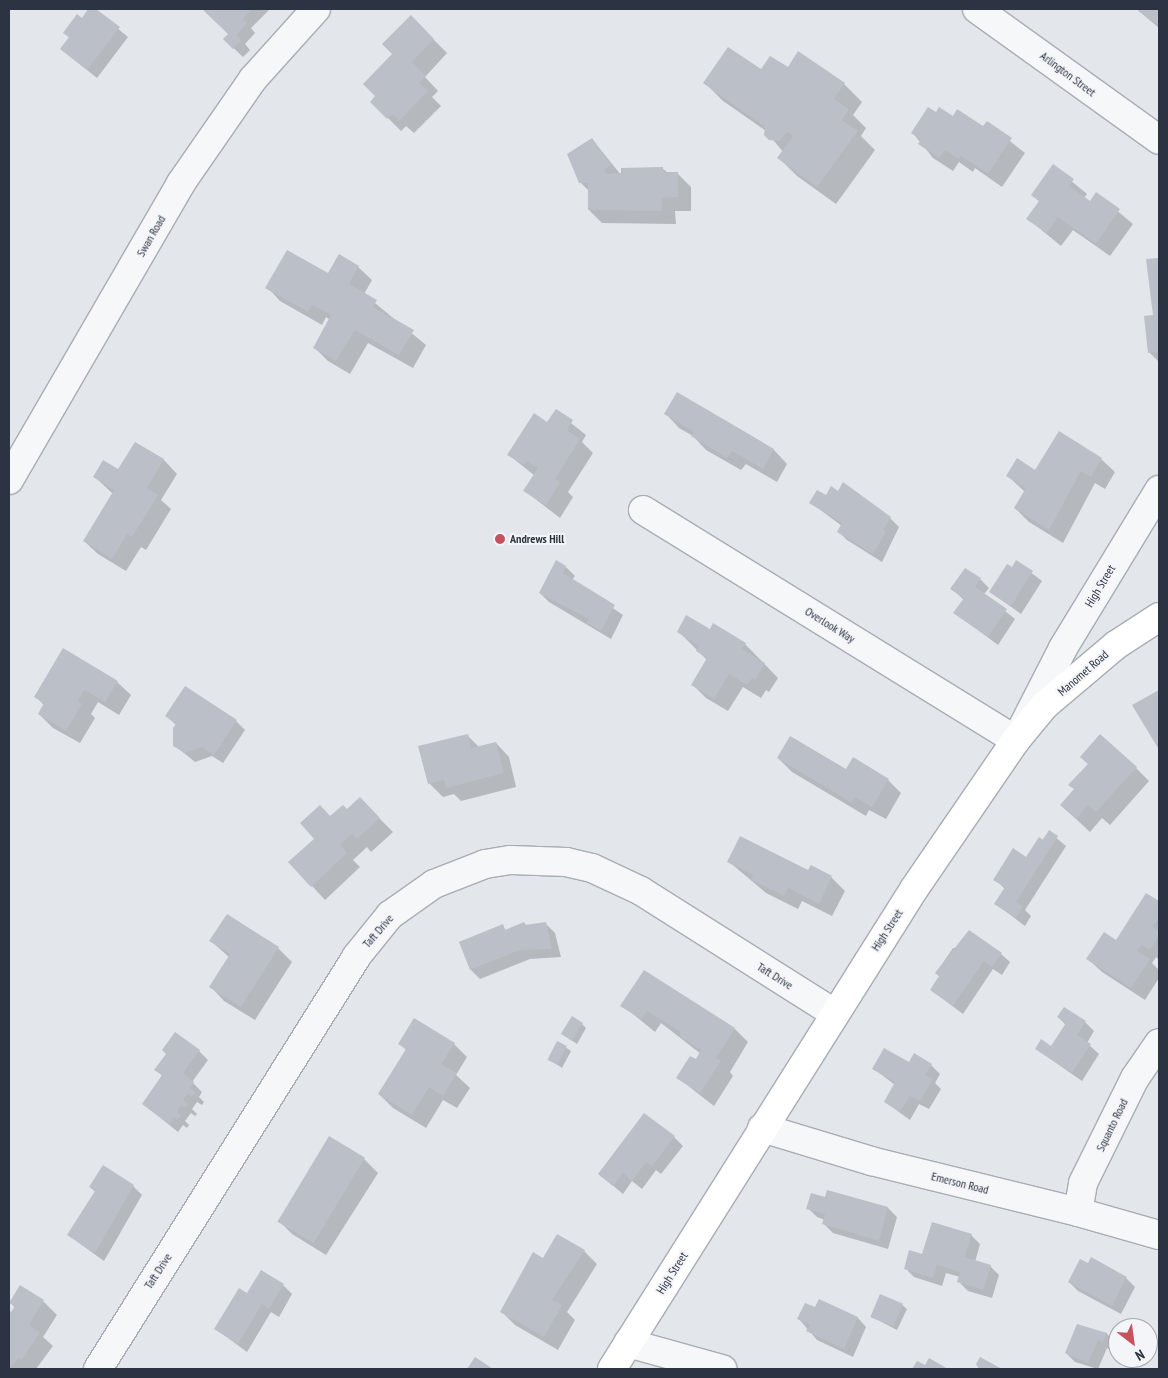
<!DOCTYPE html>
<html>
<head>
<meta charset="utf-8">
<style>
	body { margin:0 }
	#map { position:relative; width:1168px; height:1378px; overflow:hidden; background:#e3e6eb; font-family:"PT Sans Narrow",sans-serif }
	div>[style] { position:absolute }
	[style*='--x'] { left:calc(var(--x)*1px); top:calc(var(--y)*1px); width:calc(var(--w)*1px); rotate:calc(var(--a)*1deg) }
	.shadow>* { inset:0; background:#0003 }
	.building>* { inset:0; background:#bbbfc7; transform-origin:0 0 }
	.roads { filter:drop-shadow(1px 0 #a8adb5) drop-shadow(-1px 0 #a8adb5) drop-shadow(0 1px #a8adb5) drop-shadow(0 -1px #a8adb5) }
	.minor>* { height:28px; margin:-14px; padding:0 14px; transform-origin:14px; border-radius:14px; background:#f6f7f9 }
	.major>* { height:28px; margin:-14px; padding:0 14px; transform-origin:14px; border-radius:14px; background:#fff }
	.dots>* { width:14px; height:14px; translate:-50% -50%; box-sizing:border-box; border:2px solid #f3f5f8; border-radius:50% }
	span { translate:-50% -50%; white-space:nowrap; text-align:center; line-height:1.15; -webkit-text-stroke:4px #f3f5f8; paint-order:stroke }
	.street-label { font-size:12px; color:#2c3342 }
	.poi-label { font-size:12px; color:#2c3342; font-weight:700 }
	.left { translate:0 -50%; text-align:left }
	.frame { position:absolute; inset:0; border:10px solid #2c3342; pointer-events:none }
	.north { position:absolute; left:1108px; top:1318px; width:50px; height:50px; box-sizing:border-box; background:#f3f5f8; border:1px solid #a3a7af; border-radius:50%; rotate:150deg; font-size:14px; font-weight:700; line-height:20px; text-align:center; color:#2c3342 }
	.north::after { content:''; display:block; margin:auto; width:18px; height:22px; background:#c6525e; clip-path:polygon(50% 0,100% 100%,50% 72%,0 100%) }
</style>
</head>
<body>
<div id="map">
	<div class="shadow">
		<div style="clip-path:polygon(90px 9px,94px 9px,128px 37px,97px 78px,61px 49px,70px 38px,64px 33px,82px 19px)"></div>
		<div style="clip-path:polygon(205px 9px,268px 9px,269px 10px,251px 28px,255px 33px,245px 44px,250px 50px,243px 57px,224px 39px,230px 34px)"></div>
		<div style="clip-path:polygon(1141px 9px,1159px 9px,1159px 28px,1139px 11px)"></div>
		<div style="clip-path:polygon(411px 17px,447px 53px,425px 77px,438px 91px,432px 97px,441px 106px,414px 133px,406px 126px,401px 131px,372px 102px,377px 97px)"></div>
		<div style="clip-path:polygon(788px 69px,844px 84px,862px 102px,853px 115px,866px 128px,861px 136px,875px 150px,836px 204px,797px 176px,779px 158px,783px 152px,766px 131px,723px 101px,705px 83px,761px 71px)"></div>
		<div style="clip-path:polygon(953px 118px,984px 128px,987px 123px,1025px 153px,1002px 187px,975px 168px,973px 172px,959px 162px,953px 171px,933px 158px,913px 133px)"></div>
		<div style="clip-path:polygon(592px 139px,621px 175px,663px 169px,668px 173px,677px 173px,691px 187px,691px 211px,675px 211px,676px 224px,602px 223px,589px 210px,589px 191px,580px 182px)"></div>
		<div style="clip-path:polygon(1053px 166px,1087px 194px,1084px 198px,1091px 203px,1097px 194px,1133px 224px,1110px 256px,1073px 230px,1061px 246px,1028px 219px,1040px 202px,1032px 195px)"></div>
		<div style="clip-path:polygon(1159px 259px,1159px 362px,1150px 353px,1154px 316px,1147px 260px)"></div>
		<div style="clip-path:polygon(358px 267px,372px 280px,364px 294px,426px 345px,413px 368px,368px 343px,350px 374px,328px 361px,314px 347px,330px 320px,326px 317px,322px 325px,280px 301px,267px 287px)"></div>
		<div style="clip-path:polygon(678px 394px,774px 450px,787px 464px,777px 482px,746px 464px,741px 470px,706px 450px,693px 436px,679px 428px,666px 414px)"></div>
		<div style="clip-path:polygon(556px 411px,586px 435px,582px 442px,593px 453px,568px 492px,573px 497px,560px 518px,525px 491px,535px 476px,509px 455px,548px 424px)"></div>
		<div style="clip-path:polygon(135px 443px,164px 460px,177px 474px,161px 500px,171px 509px,146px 550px,141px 547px,126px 571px,98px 554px,84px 541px,113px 494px,95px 477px,118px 471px)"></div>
		<div style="clip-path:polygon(1101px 459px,1115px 472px,1105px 489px,1095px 483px,1063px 543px,1029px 522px,1015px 508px,1025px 492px,1008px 476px)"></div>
		<div style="clip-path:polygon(826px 497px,890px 518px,899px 527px,882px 562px,847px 540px,838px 531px,842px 526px,811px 503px)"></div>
		<div style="clip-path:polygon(1017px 562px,1042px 581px,1021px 614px,990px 592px)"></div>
		<div style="clip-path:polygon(566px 567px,575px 576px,572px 580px,623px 615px,611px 639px,549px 602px,540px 593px)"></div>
		<div style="clip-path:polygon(980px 579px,989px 588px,984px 594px,1015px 619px,998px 645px,955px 613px,964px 600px,952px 589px)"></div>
		<div style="clip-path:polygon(678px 631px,710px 631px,745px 644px,778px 678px,769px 692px,766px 690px,761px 698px,743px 687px,728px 711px,706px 698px,692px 684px,707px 660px)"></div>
		<div style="clip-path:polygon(117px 682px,131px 695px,119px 715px,98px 702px,91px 714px,95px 718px,80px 743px,53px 728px,39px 714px,44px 705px,36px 697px)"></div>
		<div style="clip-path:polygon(1159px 691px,1159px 748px,1134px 705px)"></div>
		<div style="clip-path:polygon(167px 716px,236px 721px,245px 730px,223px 763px,212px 756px,195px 762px,174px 745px,177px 726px)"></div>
		<div style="clip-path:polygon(467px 735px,479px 747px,496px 743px,509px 757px,516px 787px,461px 801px,454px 794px,443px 797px,429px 783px)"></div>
		<div style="clip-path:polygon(778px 758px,888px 780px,901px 793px,886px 819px,869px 810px,866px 816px,792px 772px)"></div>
		<div style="clip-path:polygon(1136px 768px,1149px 781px,1110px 825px,1102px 818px,1090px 832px,1061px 805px)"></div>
		<div style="clip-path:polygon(347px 811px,373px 812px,393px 832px,371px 852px,367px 847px,353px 860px,360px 867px,325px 900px,290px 862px,316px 839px,331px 817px)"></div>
		<div style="clip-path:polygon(1049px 832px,1066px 846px,1025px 910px,1031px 916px,1025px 926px,996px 904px,1005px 889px,995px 879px,1026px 859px)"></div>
		<div style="clip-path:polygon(728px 861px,809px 872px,811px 867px,831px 877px,845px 891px,832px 916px,802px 901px,798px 909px,766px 893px)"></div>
		<div style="clip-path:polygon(1146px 895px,1159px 903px,1159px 960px,1156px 957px,1152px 963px,1159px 970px,1159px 978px,1145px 1000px,1102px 972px,1088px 959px,1117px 942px)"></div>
		<div style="clip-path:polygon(524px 923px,527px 926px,546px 924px,555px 933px,561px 957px,530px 959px,480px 979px,471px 970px,460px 942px,502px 926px,507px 931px)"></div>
		<div style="clip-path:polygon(211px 941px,278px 948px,292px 962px,255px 1020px,224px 1001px,211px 987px,230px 958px)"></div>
		<div style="clip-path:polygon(953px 948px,1001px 954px,1010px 962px,1002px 975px,993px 969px,963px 1014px,931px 990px,940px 977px,936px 973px)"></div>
		<div style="clip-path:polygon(644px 971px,735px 1029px,748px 1042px,730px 1072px,733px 1076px,714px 1106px,678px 1078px,701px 1054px,661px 1023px,655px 1032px,622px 1005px)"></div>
		<div style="clip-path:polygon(1058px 1017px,1085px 1022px,1094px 1031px,1087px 1043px,1099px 1054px,1082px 1081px,1036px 1049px,1052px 1048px,1066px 1025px)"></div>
		<div style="clip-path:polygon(582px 1024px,586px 1028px,577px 1044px,562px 1034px)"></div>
		<div style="clip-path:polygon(558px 1042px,571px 1051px,562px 1068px,549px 1059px)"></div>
		<div style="clip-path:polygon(400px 1044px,454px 1044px,467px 1057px,456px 1075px,470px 1088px,457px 1108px,443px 1100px,426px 1128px,393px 1108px,379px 1094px,406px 1050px)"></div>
		<div style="clip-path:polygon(199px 1051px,208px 1060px,192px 1082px,202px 1092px,199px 1097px,204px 1102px,202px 1105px,197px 1102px,192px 1109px,197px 1114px,195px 1116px,191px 1113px,185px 1121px,189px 1125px,187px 1128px,183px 1125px,178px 1132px,143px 1104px,163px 1077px,156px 1069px)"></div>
		<div style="clip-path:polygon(909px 1064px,931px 1065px,940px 1074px,935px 1083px,941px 1089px,929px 1109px,919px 1104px,910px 1120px,885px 1102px,895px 1085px,873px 1068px)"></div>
		<div style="clip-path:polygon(674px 1137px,683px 1146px,661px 1174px,656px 1170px,642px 1189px,632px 1181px,623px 1194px,599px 1174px)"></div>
		<div style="clip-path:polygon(364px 1159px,378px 1173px,326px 1255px,292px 1234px,278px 1220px)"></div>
		<div style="clip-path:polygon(133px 1186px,142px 1195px,104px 1261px,68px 1235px,95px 1192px,91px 1187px)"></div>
		<div style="clip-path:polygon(826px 1199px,888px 1208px,897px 1217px,888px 1249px,833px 1233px,824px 1224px,825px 1220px,817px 1217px,808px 1208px)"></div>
		<div style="clip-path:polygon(971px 1235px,980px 1244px,975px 1262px,990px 1266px,999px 1275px,992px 1298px,968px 1291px,959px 1282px,960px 1277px,946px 1273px,942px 1286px,914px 1277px,905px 1268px,923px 1256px)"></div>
		<div style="clip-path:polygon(584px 1251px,597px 1264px,567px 1312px,575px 1320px,558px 1350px,515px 1325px,501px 1311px,544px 1259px)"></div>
		<div style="clip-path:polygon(1126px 1278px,1135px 1287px,1121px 1314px,1078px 1291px,1069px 1282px)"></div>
		<div style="clip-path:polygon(283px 1285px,292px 1294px,279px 1317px,271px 1312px,247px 1352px,216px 1329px,247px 1295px)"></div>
		<div style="clip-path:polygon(43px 1301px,57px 1315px,43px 1337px,53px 1346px,36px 1369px,9px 1369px,9px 1312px,12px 1314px,15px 1308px,11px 1303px)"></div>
		<div style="clip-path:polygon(819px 1301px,858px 1318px,866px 1327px,853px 1357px,817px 1340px,799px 1319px,816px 1309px)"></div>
		<div style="clip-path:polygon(902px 1305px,907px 1309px,897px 1330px,872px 1317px)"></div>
		<div style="clip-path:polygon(1078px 1326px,1107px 1334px,1116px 1343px,1112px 1351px,1107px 1348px,1098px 1369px,1075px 1362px,1066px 1353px)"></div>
	</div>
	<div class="building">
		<div style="clip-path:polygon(88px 9px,96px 9px,120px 27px,87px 70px,60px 49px,69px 37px,63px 33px,77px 14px,82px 18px)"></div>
		<div style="clip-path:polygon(202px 9px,252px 9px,243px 19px,247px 23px,236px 35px,242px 40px,233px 49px,223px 39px,228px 34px)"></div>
		<div style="clip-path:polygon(1139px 9px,1159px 9px,1159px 25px,1138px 11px)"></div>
		<div style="clip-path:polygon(411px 15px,434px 39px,412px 62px,426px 76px,419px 83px,428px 91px,399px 121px,392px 114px,387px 119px,370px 102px,375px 96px,363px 84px,392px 54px,382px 44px)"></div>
		<div style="clip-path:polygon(728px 47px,761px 69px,770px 56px,788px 67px,798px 51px,845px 83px,834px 99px,849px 109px,842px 120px,858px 131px,817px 187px,777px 158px,793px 136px,788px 132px,779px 141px,769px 140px,764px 135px,765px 127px,703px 83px)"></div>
		<div style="clip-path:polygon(928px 107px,936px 112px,939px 107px,953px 116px,957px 109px,983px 126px,987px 121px,1012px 138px,988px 174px,961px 156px,959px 159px,945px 150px,939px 158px,918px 144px,921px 140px,911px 133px)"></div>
		<div style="clip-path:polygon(592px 138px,611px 165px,604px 170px,607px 174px,621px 173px,621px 168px,663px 167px,663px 172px,678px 172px,678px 197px,662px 198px,662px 211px,588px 210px,588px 183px,579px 183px,567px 154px)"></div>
		<div style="clip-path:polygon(1053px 164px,1074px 179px,1069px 186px,1090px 201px,1096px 192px,1120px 209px,1096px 244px,1058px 217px,1047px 233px,1026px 219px,1039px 201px,1031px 195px)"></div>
		<div style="clip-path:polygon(287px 250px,328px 273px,339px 254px,359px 266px,349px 284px,377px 300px,373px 307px,414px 330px,399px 355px,355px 330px,336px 361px,313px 348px,331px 315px,312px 305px,308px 312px,265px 288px)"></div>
		<div style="clip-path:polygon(1159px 258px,1159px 352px,1148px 353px,1144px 316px,1153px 315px,1146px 259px)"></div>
		<div style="clip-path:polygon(677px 392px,774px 449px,763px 469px,732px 451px,727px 458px,691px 436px,694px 432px,664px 414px)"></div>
		<div style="clip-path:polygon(556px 409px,573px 420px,567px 430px,580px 439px,555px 479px,560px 482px,546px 505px,523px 491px,538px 468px,526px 461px,524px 465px,507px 455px,534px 413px,547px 422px)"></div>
		<div style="clip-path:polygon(1059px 431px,1102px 458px,1091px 477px,1081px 471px,1049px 530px,1014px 508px,1026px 488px,1006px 476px,1017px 458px,1035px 470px)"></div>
		<div style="clip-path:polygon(135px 442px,164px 459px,147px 488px,158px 495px,132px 537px,127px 534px,112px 559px,83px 541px,114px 490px,93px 477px,103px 460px,118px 469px)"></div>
		<div style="clip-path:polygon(843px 482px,891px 517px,883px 530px,886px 532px,873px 554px,837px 532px,842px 523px,809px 503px,817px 490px,826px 495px,831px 486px,838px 491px)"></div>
		<div style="clip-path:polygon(556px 560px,566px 566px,563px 573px,615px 605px,601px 631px,587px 623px,589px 619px,539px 593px)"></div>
		<div style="clip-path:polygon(1016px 560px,1033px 571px,1011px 606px,989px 592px,1007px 564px,1012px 567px)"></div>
		<div style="clip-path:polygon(965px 568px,981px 578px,975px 587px,1007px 609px,988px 637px,953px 613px,964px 598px,950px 589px)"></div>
		<div style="clip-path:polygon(686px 615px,710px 629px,713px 623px,746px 643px,742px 649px,765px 663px,755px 680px,752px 678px,747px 685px,729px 674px,714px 699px,691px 685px,707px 658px,696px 651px,699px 646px,677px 632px)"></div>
		<div style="clip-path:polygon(63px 648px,118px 681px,105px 702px,84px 690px,78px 701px,82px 704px,66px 731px,38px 714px,44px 703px,34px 697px)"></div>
		<div style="clip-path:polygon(185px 686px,237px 720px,214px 755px,202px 747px,185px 753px,173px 746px,173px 728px,176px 724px,165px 716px)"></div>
		<div style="clip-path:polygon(1159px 690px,1159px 747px,1158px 748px,1132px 705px)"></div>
		<div style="clip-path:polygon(468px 734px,471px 748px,496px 742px,504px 773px,446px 788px,444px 780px,428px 784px,418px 746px)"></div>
		<div style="clip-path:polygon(1100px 734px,1137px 767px,1096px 812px,1088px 805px,1076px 819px,1060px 805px,1074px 789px,1068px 785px,1088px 764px,1080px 757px)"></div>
		<div style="clip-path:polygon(790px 736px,846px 769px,853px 757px,889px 779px,872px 807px,855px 797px,852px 803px,777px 758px)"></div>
		<div style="clip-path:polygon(360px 797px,380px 818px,357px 839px,352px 834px,340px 845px,347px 853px,311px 887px,288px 862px,314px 839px,300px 823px,320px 805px,330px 816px,343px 805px,347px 809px)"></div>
		<div style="clip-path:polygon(1049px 830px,1058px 836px,1016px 902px,1023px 906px,1016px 918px,994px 904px,1005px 887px,993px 880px,1013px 848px,1026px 857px,1039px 837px,1043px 840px)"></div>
		<div style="clip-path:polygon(740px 836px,808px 870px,811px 865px,832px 876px,819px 904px,788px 888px,784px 896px,751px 880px,753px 875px,727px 862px)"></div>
		<div style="clip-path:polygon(1146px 893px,1159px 901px,1159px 918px,1152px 926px,1159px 931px,1159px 936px,1150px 950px,1142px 945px,1137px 951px,1150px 959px,1131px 988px,1086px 959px,1104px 932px,1116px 940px)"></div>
		<div style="clip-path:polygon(227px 914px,279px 947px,241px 1007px,209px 987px,230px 954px,209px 941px)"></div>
		<div style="clip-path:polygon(524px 922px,525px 925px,546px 922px,552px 949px,520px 950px,470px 970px,459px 942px,503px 924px,505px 930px)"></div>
		<div style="clip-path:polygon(969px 930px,1002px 953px,992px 967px,984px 961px,953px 1006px,930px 990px,939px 976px,935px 973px)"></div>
		<div style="clip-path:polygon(644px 970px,735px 1028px,716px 1058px,721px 1061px,700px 1093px,676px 1078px,690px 1056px,696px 1059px,701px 1050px,679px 1036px,681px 1032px,647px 1011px,641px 1019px,620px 1006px)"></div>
		<div style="clip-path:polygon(1064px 1007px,1086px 1021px,1077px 1035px,1091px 1044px,1072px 1073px,1035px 1049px,1041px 1039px,1051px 1046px,1066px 1023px,1057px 1017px)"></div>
		<div style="left:572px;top:1016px;width:13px;height:21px;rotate:32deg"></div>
		<div style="clip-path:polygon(414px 1018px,455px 1043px,441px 1064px,457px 1073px,443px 1096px,429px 1087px,412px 1115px,378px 1094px,406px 1049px,398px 1044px)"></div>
		<div style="clip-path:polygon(175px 1032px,200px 1050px,183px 1073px,194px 1082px,190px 1088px,196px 1092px,192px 1097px,188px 1094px,183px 1100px,189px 1104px,185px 1108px,181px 1105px,177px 1112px,181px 1115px,177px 1120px,174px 1117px,169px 1124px,142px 1104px,162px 1075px,154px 1070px,166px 1054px,162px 1050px)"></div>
		<div style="left:557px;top:1041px;width:11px;height:21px;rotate:27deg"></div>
		<div style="clip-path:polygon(884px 1048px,909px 1062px,914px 1053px,932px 1064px,925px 1075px,933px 1079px,920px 1101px,910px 1096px,900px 1112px,884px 1102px,895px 1082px,872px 1069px)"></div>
		<div style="clip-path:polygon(644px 1113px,675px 1136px,652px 1166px,646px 1162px,632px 1181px,623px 1173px,613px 1186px,598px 1174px)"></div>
		<div style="left:329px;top:1136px;width:42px;height:100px;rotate:31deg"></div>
		<div style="clip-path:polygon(103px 1165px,134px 1185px,95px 1253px,67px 1235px,95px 1191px,89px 1187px)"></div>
		<div style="clip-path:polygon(827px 1190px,888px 1207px,879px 1241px,822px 1224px,825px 1214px,806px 1209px,811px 1193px,825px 1197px)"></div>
		<div style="clip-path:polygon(932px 1222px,972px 1234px,965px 1257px,991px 1265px,983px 1290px,957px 1282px,960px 1272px,937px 1265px,933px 1278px,904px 1269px,909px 1250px,922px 1254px)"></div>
		<div style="clip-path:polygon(557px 1234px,585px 1250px,552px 1300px,562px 1305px,544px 1337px,500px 1312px,533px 1252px,543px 1258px)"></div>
		<div style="clip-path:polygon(1091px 1257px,1127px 1277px,1112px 1306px,1068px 1282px,1080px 1259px,1088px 1263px)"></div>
		<div style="clip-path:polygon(261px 1270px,284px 1284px,269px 1309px,262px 1304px,238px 1344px,214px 1329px,239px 1288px,247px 1293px)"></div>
		<div style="clip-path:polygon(20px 1285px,44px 1300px,29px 1325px,40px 1332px,22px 1360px,19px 1358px,9px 1369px,9px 1310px,11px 1312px,15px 1306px,9px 1303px)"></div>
		<div style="left:880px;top:1294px;width:25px;height:25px;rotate:23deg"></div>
		<div style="clip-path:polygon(819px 1299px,858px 1317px,844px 1349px,806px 1331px,810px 1325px,797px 1319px,805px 1303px,815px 1307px)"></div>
		<div style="clip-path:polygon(1077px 1324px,1107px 1333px,1103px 1343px,1098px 1340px,1088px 1363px,1065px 1353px)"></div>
		<div style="clip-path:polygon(475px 1357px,493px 1369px,467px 1369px)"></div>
		<div style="clip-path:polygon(980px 1357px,1002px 1369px,979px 1369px,976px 1364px)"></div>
		<div style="clip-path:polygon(929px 1358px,948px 1369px,912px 1369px,917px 1361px,925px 1365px)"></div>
	</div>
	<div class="roads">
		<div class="minor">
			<div style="--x:977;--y:9;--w:224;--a:35.7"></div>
			<div style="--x:9;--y:480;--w:343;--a:-59.9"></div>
			<div style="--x:181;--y:183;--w:126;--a:-55.3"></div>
			<div style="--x:253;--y:79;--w:94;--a:-48"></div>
			<div style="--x:643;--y:510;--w:438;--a:31.7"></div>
			<div style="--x:1016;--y:740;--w:103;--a:-62.9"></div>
			<div style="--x:1063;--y:648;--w:185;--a:-58.7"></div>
			<div style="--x:762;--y:1128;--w:114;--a:16.8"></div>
			<div style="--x:871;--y:1161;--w:213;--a:13.8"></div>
			<div style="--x:1078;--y:1212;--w:84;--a:15.9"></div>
			<div style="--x:1078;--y:1212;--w:29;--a:-80"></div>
			<div style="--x:1083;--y:1183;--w:117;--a:-63.7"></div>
			<div style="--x:1135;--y:1078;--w:42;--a:-55.6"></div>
			<div style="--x:628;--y:1343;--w:98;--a:15.5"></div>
			<div style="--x:98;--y:1369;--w:486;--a:-57.9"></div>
			<div style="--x:356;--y:957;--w:54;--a:-51"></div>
			<div style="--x:390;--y:915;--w:54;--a:-35.2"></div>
			<div style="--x:434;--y:884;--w:55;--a:-21.4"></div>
			<div style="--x:485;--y:864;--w:26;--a:-9"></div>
			<div style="--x:511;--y:860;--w:55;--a:2.1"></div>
			<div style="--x:566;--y:862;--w:27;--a:13"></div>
			<div style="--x:592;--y:868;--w:54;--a:25.1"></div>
			<div style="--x:641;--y:891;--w:228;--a:32.3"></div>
		</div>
		<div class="major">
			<div style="--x:612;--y:1369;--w:567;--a:-57.82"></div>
			<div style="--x:914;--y:889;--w:181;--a:-55.6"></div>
			<div style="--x:1016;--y:740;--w:45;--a:-50.4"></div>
			<div style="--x:1045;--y:705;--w:93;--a:-40.2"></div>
			<div style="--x:1116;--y:645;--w:51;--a:-33.1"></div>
		</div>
	</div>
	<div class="dots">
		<div style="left:500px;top:539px;background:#c6525e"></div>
	</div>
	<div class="street-label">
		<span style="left:1068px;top:74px;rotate:37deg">Arlington Street</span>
		<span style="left:151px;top:236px;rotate:-60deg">Swan Road</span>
		<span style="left:1100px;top:586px;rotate:-59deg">High Street</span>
		<span style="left:830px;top:625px;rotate:32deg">Overlook Way</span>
		<span style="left:1083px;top:673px;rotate:-41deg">Manomet Road</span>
		<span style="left:887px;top:930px;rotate:-57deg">High Street</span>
		<span style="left:378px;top:931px;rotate:-49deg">Taft Drive</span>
		<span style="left:775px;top:976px;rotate:32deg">Taft Drive</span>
		<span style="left:1112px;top:1125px;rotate:-64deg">Squanto Road</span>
		<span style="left:960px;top:1183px;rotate:14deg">Emerson Road</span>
		<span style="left:158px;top:1271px;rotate:-57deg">Taft Drive</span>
		<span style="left:672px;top:1273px;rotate:-58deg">High Street</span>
	</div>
	<div class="poi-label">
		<span class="left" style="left:510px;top:539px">Andrews Hill</span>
	</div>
	<div class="frame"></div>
	<div class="north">N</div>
</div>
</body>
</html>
